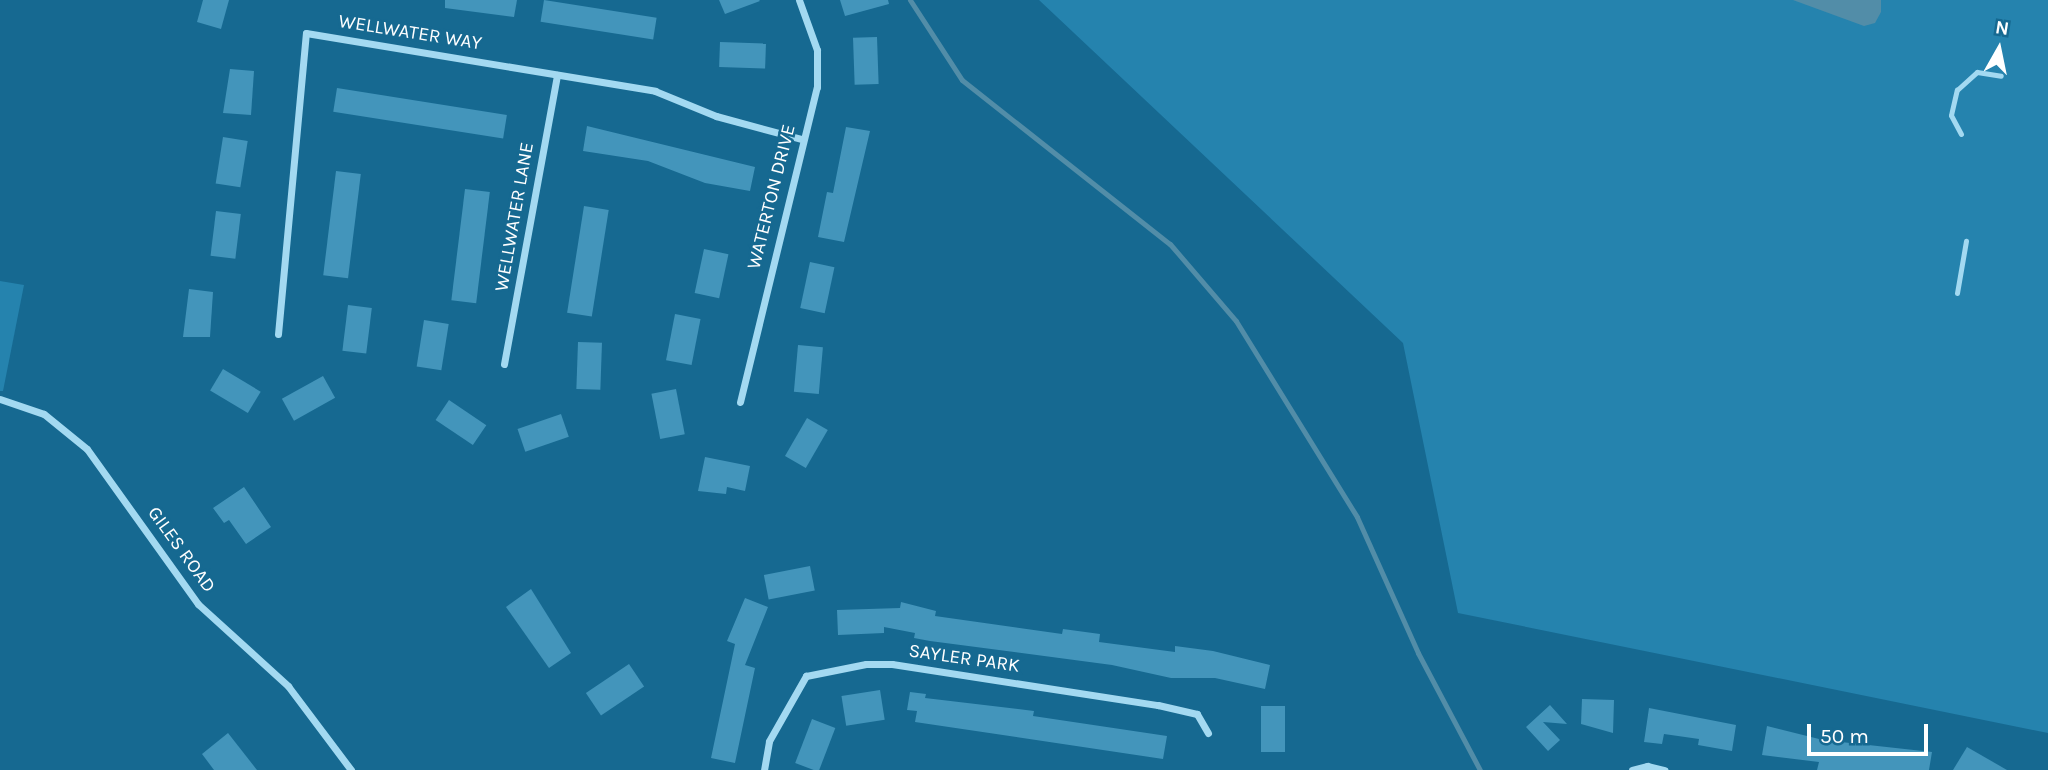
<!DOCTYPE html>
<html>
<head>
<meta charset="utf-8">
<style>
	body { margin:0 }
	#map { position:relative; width:2048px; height:770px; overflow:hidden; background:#166991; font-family:Karla,sans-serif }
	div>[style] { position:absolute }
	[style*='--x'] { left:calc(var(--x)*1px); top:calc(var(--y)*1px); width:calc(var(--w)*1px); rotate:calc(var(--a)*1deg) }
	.green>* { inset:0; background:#2583ae }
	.water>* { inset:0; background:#528da8 }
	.stream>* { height:5px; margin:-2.5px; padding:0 2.5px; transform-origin:2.5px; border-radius:2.5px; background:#528da8 }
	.building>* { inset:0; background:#4395bb; transform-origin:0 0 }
	.lane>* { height:5px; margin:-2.5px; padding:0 2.5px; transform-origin:2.5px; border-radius:2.5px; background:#a3d9f1 }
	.street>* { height:7px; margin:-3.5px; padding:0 3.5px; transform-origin:3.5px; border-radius:3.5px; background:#a3d9f1 }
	span { translate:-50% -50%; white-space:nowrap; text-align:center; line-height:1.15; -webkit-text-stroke:5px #166991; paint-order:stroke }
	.street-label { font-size:19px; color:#fff }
	.north { position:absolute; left:1964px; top:14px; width:70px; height:70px; -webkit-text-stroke:5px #166991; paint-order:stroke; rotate:9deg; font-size:19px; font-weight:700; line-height:28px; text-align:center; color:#fff }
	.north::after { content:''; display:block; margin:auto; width:24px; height:32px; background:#fff; clip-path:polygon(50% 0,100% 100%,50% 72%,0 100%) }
	.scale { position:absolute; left:1807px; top:724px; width:121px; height:32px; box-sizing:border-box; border:4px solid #fff; border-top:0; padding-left:9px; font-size:21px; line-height:24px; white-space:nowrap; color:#fff; -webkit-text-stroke:5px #166991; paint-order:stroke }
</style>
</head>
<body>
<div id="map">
	<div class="green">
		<div style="clip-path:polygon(1039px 0,2048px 0,2048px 733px,1458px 613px,1403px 343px)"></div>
		<div style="clip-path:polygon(0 281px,24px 285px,3px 391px,0 391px)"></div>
	</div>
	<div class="water">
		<div style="clip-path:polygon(1793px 0,1881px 0,1881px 12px,1875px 23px,1864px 26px)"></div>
	</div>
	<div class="stream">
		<div style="--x:910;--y:0;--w:95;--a:57"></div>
		<div style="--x:962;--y:80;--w:265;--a:38.3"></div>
		<div style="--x:1170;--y:244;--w:101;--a:49.4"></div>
		<div style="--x:1236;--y:321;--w:230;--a:58.3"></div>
		<div style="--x:1357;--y:517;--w:149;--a:65.8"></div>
		<div style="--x:1418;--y:653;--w:132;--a:62.1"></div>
	</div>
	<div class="building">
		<div style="clip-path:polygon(203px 0,229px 0,221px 29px,197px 22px)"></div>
		<div style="clip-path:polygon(445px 0,517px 0,514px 17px,445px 8px)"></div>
		<div style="left:544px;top:0;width:114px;height:22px;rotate:9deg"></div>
		<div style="clip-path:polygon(719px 0,759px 0,760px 1px,725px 14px)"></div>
		<div style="clip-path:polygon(840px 0,888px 0,889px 4px,845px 16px)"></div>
		<div style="left:877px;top:37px;width:47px;height:24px;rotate:88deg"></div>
		<div style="left:720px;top:42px;width:46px;height:25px;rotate:2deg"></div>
		<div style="clip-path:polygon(230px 69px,254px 71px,251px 115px,223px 113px)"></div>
		<div style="left:337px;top:88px;width:172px;height:24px;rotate:9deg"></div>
		<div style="clip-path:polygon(587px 126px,755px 167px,750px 191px,705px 183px,648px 161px,583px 151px)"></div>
		<div style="clip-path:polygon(846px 127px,870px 131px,844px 242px,818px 237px,827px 192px,833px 193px)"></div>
		<div style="left:223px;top:137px;width:25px;height:47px;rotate:9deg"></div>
		<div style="left:336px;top:171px;width:25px;height:105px;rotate:7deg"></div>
		<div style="left:465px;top:189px;width:25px;height:112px;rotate:7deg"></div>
		<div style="left:584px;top:206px;width:25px;height:108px;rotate:9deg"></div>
		<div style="left:216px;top:211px;width:25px;height:45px;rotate:7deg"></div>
		<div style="left:704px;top:249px;width:25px;height:45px;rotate:12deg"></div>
		<div style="left:810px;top:262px;width:25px;height:47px;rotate:12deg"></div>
		<div style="clip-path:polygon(189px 289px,213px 292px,210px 337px,183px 337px)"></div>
		<div style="left:348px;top:305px;width:24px;height:46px;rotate:7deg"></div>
		<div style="left:675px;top:314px;width:26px;height:47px;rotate:11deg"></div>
		<div style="left:424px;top:320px;width:25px;height:47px;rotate:9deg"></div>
		<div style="left:578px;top:342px;width:24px;height:47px;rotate:2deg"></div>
		<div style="left:798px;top:345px;width:25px;height:47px;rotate:5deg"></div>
		<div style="left:223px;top:369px;width:44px;height:25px;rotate:31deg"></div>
		<div style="left:323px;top:376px;width:25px;height:47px;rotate:61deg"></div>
		<div style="left:676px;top:389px;width:46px;height:25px;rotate:79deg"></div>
		<div style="left:449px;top:400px;width:45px;height:24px;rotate:34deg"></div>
		<div style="left:561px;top:414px;width:24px;height:46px;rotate:71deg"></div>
		<div style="left:807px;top:418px;width:24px;height:44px;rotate:30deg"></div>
		<div style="clip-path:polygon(705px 457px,750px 466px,745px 491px,727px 487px,726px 494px,698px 491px)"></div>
		<div style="clip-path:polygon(244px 487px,271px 527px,246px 544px,229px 520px,224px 523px,213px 508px)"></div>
		<div style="left:810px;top:566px;width:25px;height:47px;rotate:79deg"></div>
		<div style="clip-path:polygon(531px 589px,571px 653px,549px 668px,506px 607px)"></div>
		<div style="clip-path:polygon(745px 598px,768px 607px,745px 665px,755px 668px,735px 763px,711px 758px,735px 644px,727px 641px)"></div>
		<div style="clip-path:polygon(901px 602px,936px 611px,935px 616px,1062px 634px,1063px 629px,1100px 634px,1099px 642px,1175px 652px,1175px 646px,1213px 651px,1270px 665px,1265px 689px,1215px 678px,1171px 678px,1112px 665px,930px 641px,914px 638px,915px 633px,884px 627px,884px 633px,838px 635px,837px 610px,900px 608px)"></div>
		<div style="left:629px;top:664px;width:27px;height:52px;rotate:56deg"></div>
		<div style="left:880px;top:690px;width:30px;height:39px;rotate:81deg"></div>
		<div style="clip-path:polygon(910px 692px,926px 694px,925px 698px,1034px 711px,1033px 716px,1167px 736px,1163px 759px,915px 722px,917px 711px,907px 710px)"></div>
		<div style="clip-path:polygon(1582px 699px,1614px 700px,1613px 733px,1581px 724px)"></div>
		<div style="clip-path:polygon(1550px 705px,1567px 724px,1543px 722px,1560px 740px,1548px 751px,1526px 727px)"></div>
		<div style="left:1261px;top:706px;width:24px;height:46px"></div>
		<div style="clip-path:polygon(1649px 708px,1736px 725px,1732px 751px,1698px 745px,1699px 739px,1664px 734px,1662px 744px,1644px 742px)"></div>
		<div style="left:812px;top:719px;width:25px;height:47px;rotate:21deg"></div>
		<div style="clip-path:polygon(1767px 726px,1823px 740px,1932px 752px,1929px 770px,1817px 770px,1819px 762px,1762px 755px)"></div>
		<div style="clip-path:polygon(228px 733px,257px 770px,214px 770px,202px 754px)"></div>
		<div style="clip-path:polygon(1967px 747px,2007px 770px,1953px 770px)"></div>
	</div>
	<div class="lane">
		<div style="--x:1961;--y:134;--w:21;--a:-118"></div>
		<div style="--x:1951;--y:115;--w:26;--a:-77"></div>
		<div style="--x:1957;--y:90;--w:27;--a:-42"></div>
		<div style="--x:1977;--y:72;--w:24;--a:9"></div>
		<div style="--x:1957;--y:293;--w:53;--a:-80.2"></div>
	</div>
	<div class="street">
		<div style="--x:278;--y:334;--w:302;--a:-84.7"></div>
		<div style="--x:306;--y:33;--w:354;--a:9.4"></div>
		<div style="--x:655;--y:91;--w:66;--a:22.3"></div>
		<div style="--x:716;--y:116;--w:88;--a:15.1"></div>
		<div style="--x:504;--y:364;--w:294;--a:-79.6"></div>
		<div style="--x:0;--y:399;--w:46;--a:18.8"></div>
		<div style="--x:44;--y:414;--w:55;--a:39.1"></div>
		<div style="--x:87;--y:449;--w:191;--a:54.4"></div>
		<div style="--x:198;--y:604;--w:122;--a:42.3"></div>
		<div style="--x:288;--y:686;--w:105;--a:53.1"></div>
		<div style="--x:740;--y:402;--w:324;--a:-76.3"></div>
		<div style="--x:817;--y:87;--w:37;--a:-90"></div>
		<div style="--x:817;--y:50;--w:53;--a:-109.8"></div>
		<div style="--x:764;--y:770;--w:29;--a:-80"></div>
		<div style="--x:769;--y:741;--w:75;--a:-60.4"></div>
		<div style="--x:806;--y:676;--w:61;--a:-11.3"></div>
		<div style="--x:866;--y:664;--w:26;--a:0"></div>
		<div style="--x:892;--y:664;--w:269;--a:8.8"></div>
		<div style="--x:1158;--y:705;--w:40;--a:13"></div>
		<div style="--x:1197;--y:714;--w:22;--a:60"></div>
		<div style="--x:1632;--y:770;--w:16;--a:-15"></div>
		<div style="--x:1647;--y:766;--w:18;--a:13"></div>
	</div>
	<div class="street-label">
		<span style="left:410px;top:33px;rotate:9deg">WELLWATER WAY</span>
		<span style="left:772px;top:197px;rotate:-76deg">WATERTON DRIVE</span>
		<span style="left:515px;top:217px;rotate:-80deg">WELLWATER LANE</span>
		<span style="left:181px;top:550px;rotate:54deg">GILES ROAD</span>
		<span style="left:964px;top:659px;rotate:8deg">SAYLER PARK</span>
	</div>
	<div class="north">N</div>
	<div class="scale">50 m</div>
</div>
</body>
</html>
